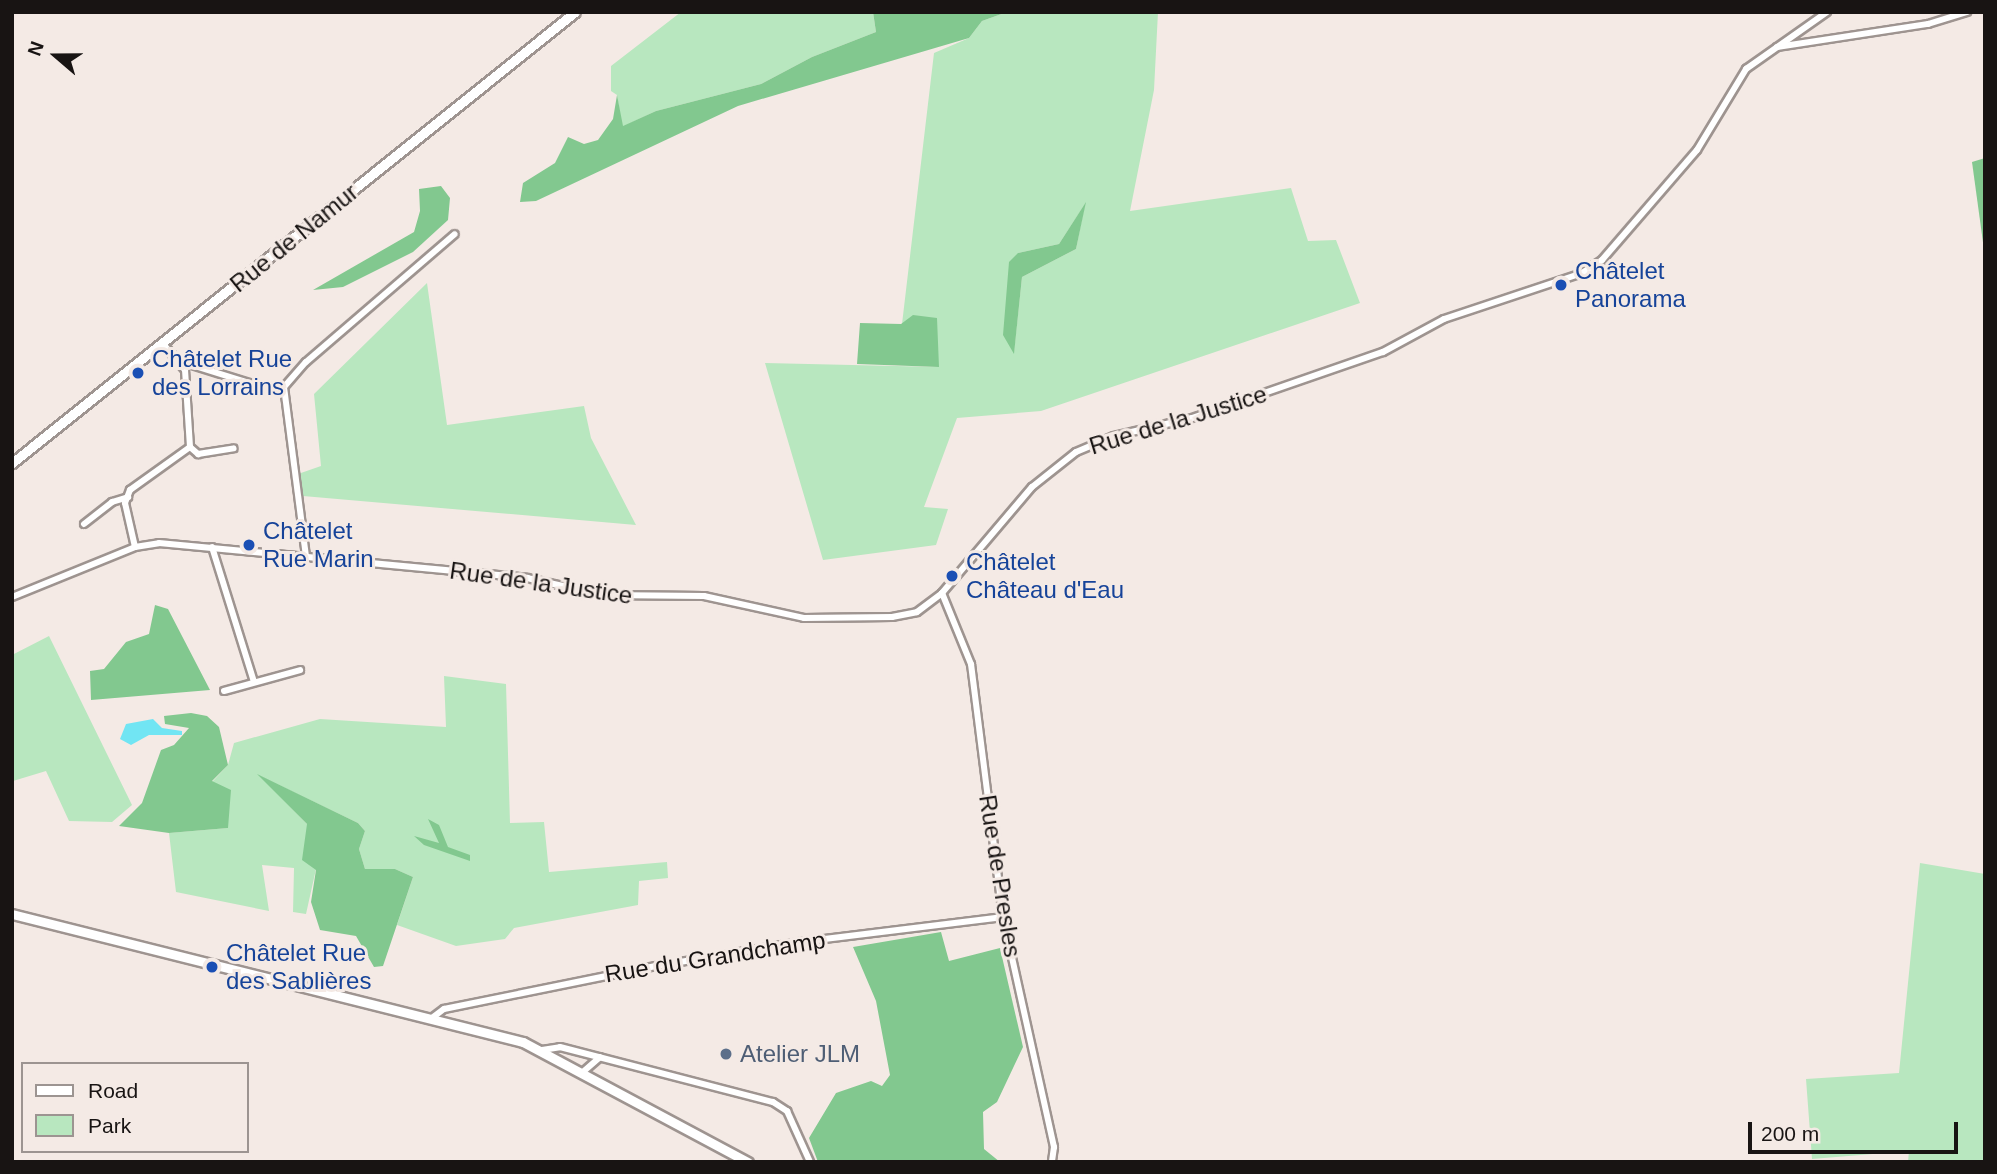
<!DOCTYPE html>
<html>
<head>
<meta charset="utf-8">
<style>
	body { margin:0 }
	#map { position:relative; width:1997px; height:1174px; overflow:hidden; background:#f4eae5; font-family:Helvetica,sans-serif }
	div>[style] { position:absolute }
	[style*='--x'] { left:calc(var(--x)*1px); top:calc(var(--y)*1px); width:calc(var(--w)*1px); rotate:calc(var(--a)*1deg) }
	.green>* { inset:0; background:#b8e7bf }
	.forest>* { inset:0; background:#82c88f }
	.water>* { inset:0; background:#71e5f3 }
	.roads { filter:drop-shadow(2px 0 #9e9490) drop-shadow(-2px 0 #9e9490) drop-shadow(0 2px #9e9490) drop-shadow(0 -2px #9e9490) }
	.minor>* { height:6px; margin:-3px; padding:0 3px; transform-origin:3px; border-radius:3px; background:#fff }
	.secondary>* { height:9px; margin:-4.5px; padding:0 4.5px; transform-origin:4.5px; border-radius:4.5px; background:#fff }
	.dots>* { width:19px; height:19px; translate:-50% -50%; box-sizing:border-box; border:4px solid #f4eae5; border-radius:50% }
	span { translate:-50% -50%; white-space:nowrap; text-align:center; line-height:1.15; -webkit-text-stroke:6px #f4eae5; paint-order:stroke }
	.street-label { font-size:24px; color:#181413 }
	.transit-label { font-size:24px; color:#164399 }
	.left { translate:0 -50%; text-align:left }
	.service-label { font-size:24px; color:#4e5e75 }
	.frame { position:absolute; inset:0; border:14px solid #181413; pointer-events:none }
	.legend { position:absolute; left:21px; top:1062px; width:228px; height:91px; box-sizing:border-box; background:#f4eae5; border:2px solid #9c9491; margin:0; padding:9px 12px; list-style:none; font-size:21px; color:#181413 }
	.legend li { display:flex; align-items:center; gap:14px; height:35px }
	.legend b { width:35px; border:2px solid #9c9491 }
	.north { position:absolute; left:21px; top:21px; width:70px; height:70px; -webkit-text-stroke:5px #f4eae5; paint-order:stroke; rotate:290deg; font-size:19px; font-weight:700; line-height:28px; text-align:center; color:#181413 }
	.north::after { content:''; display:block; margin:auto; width:24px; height:32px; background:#181413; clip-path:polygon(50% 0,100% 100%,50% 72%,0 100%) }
	.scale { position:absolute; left:1748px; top:1122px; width:210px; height:32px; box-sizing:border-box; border:4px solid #181413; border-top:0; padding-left:9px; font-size:21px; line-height:24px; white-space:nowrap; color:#181413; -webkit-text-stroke:5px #f4eae5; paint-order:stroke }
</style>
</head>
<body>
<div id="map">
	<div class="green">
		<div style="clip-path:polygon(681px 12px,873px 12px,876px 32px,812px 57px,761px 84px,656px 111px,622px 127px,617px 95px,611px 91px,611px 66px)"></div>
		<div style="clip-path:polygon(evenodd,1007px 12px,1158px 12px,1154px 90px,1130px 211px,1291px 188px,1308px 241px,1336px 240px,1360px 303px,1041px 411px,957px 418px,924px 507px,948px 509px,936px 545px,823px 560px,765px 363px,939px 367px,902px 324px,934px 53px,969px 38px,982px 21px,1007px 12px,1085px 204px,1076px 249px,1022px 277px,1014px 352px,1018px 253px,1059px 244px,1085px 204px)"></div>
		<div style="clip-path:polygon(427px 283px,447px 425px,584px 406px,591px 438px,636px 525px,303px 496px,298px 474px,321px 466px,314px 394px)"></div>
		<div style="clip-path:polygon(49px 636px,132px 805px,112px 822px,69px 821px,46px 771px,13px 781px,12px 655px)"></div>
		<div style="clip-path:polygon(444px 676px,506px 684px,510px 823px,544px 822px,549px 872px,667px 862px,668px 878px,639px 881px,638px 905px,514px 928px,505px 939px,456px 946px,397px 925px,413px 877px,395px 869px,365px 869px,359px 849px,365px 831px,358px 823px,260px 776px,307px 824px,316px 869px,306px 914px,293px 912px,294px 868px,262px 865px,269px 911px,176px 892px,169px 833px,228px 828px,212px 782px,228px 765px,234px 743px,320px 719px,446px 727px)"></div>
		<div style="clip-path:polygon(1920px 863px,1985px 874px,1985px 1162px,1908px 1162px,1909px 1151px,1812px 1159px,1806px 1079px,1899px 1073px)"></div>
	</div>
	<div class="forest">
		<div style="clip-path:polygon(873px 12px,1007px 12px,982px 21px,969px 38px,738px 106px,536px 201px,520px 202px,523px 183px,555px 163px,568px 137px,584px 144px,598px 140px,613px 119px,617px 95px,623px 126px,656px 111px,761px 84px,812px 57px,876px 32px)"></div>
		<div style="clip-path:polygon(1985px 158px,1985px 257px,1972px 162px)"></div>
		<div style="clip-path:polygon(441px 186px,450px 198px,448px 220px,413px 252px,343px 287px,313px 290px,414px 232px,420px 211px,419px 189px)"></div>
		<div style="clip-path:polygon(1086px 202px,1076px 249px,1022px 277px,1014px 354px,1003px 335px,1009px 262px,1018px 253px,1059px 244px)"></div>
		<div style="clip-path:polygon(913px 315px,937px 318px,939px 367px,857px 364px,860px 323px,901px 324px)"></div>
		<div style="clip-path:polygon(155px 605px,168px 609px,210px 690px,91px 700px,90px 671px,104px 669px,126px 642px,149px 634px)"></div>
		<div style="clip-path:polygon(191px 713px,207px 716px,219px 727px,228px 765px,212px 781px,231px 790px,228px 828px,169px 833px,119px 826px,142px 803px,161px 750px,174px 745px,189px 728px,165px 724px,164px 716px)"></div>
		<div style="clip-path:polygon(257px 774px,358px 823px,365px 831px,359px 849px,365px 869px,395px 869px,413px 877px,383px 966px,374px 967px,356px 936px,320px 930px,311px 902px,316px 870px,302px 860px,307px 824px)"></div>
		<div style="clip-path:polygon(428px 819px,439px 825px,448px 847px,470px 855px,470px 861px,424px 845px,414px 836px,439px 843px)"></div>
		<div style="clip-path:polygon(941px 932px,949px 961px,1000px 948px,1023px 1047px,997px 1102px,983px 1112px,984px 1149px,1000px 1162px,818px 1162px,809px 1138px,836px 1093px,871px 1081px,882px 1086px,890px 1075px,876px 1001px,853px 947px)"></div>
	</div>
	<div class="water">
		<div style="clip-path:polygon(153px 719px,162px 728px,182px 731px,182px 735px,149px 735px,131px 745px,120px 739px,126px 724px)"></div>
	</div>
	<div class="roads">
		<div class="minor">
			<div style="--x:1777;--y:47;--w:153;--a:-8.7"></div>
			<div style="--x:1928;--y:24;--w:41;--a:-17.1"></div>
			<div style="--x:182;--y:362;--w:81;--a:17.3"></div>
			<div style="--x:259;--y:386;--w:25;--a:2"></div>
			<div style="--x:284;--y:387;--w:33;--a:-49"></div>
			<div style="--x:306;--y:362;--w:196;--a:-40.7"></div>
			<div style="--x:284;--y:387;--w:170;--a:82.6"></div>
			<div style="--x:190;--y:447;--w:11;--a:41"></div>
			<div style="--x:198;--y:454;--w:36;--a:-9"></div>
			<div style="--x:84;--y:524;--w:36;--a:-38"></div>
			<div style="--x:112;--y:502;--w:17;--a:-17"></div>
			<div style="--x:135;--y:547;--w:45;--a:-102.8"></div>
			<div style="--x:125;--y:503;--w:14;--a:-69"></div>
			<div style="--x:130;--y:490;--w:74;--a:-35.6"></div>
			<div style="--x:190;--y:447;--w:77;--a:-93.7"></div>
			<div style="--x:185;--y:370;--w:35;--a:-130"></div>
			<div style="--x:212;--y:547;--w:141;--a:72.7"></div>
			<div style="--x:942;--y:593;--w:77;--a:67.8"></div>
			<div style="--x:971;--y:664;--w:255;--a:82.8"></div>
			<div style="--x:1003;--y:917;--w:236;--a:77.5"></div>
			<div style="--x:1054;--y:1147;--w:15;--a:98"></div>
			<div style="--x:12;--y:597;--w:133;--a:-22.1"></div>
			<div style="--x:135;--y:547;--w:24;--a:-9"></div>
			<div style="--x:159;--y:543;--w:370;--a:5.4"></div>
			<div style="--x:527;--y:578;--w:78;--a:12.6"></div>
			<div style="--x:603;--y:595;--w:101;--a:0.6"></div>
			<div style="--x:704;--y:596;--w:102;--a:12.4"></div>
			<div style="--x:804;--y:618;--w:88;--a:-0.7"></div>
			<div style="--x:892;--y:617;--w:25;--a:-11"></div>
			<div style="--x:917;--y:612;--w:31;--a:-37"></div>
			<div style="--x:942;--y:593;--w:139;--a:-49.7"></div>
			<div style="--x:1032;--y:487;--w:56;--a:-38.5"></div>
			<div style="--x:1076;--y:452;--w:41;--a:-22.8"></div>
			<div style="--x:1114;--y:436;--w:80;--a:-13"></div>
			<div style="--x:1192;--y:418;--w:202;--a:-19.1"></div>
			<div style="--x:1383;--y:352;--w:69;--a:-28.4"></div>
			<div style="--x:1444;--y:319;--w:145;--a:-18.4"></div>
			<div style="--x:1582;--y:273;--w:24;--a:-33"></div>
			<div style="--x:1602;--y:260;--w:145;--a:-49.2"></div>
			<div style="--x:1697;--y:150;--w:95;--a:-58.8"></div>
			<div style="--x:1746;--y:69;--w:99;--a:-35.1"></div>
			<div style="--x:224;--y:691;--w:79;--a:-15.4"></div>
			<div style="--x:432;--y:1018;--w:15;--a:-37"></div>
			<div style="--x:444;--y:1009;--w:216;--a:-11.5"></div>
			<div style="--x:656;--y:966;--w:146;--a:-9.5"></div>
			<div style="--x:800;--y:942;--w:205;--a:-7"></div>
			<div style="--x:542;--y:1050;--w:18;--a:-9"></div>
			<div style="--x:560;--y:1047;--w:220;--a:14.5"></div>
			<div style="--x:773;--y:1102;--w:17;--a:33"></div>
			<div style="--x:787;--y:1111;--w:56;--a:65.7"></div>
			<div style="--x:584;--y:1071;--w:21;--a:-41"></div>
		</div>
		<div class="secondary">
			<div style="--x:12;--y:463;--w:721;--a:-38.7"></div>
			<div style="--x:12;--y:914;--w:527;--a:14.06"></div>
			<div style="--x:523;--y:1042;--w:255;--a:28.1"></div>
		</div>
	</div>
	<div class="dots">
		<div style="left:1561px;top:285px;background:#1a4fb4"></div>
		<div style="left:138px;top:373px;background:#1a4fb4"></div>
		<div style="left:249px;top:545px;background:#1a4fb4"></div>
		<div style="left:952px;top:576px;background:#1a4fb4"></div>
		<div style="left:212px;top:967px;background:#1a4fb4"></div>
		<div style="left:726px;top:1054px;background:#5c6f8a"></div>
	</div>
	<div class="street-label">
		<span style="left:294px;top:238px;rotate:-39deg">Rue de Namur</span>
		<span style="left:1178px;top:420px;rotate:-17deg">Rue de la Justice</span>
		<span style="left:541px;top:583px;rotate:8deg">Rue de la Justice</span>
		<span style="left:1000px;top:876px;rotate:81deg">Rue de Presles</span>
		<span style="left:715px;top:957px;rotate:-9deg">Rue du Grandchamp</span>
	</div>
	<div class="transit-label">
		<span class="left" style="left:1575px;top:285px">Châtelet<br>Panorama</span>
		<span class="left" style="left:152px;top:373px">Châtelet Rue<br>des Lorrains</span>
		<span class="left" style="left:263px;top:545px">Châtelet<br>Rue Marin</span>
		<span class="left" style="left:966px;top:576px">Châtelet<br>Château d'Eau</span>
		<span class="left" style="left:226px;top:967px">Châtelet Rue<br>des Sablières</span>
	</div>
	<div class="service-label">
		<span class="left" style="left:740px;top:1054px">Atelier JLM</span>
	</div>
	<div class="frame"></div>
	<ul class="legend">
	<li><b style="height:9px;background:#fff"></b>Road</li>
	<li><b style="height:19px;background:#b8e7bf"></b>Park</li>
	</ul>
	<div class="north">N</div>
	<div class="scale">200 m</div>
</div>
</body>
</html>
